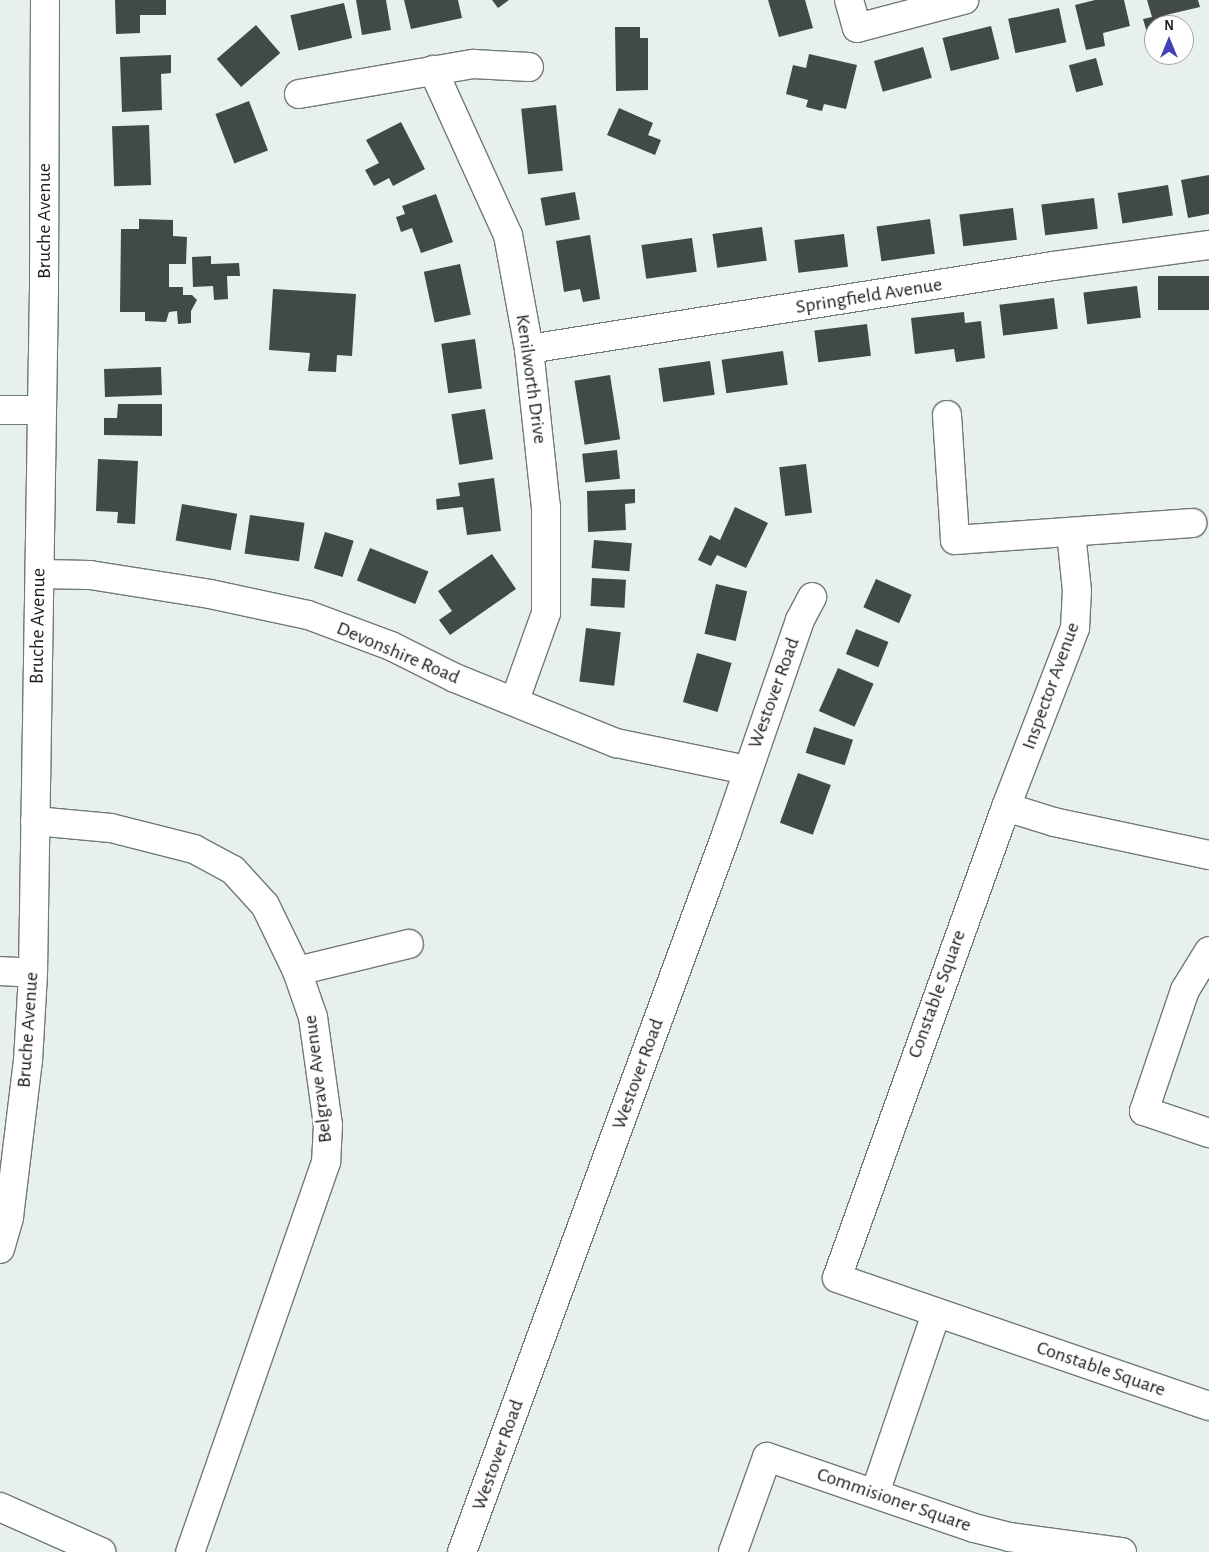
<!DOCTYPE html>
<html>
<head>
<meta charset="utf-8">
<style>
	body { margin:0 }
	#map { position:relative; width:1209px; height:1552px; overflow:hidden; background:#e7f0ee; font-family:"Alegreya Sans",sans-serif }
	div>[style] { position:absolute }
	[style*='--x'] { left:calc(var(--x)*1px); top:calc(var(--y)*1px); width:calc(var(--w)*1px); rotate:calc(var(--a)*1deg) }
	.building>* { inset:0; background:#414949; transform-origin:0 0 }
	.roads { filter:drop-shadow(1px 0 #717977) drop-shadow(-1px 0 #717977) drop-shadow(0 1px #717977) drop-shadow(0 -1px #717977) }
	.minor>* { height:28px; margin:-14px; padding:0 14px; transform-origin:14px; border-radius:14px; background:#fff }
	.tertiary>* { height:28px; margin:-14px; padding:0 14px; transform-origin:14px; border-radius:14px; background:#fff }
	span { translate:-50% -50%; white-space:nowrap; text-align:center; line-height:1.15; -webkit-text-stroke:5px #fff; paint-order:stroke }
	.street-label { font-size:20px; color:#1b1e1d }
	.north { position:absolute; left:1144px; top:15px; width:50px; height:50px; box-sizing:border-box; background:#fff; border:1px solid #a4a5a5; border-radius:50%; rotate:0deg; font-size:14px; font-weight:700; line-height:20px; text-align:center; color:#1b1e1d }
	.north::after { content:''; display:block; margin:auto; width:18px; height:22px; background:#4242b7; clip-path:polygon(50% 0,100% 100%,50% 72%,0 100%) }
</style>
</head>
<body>
<div id="map">
	<div class="building">
		<div style="clip-path:polygon(115px 0,166px 0,166px 15px,140px 15px,140px 33px,116px 34px)"></div>
		<div style="clip-path:polygon(356px 0,386px 0,391px 30px,362px 35px)"></div>
		<div style="clip-path:polygon(404px 0,458px 0,462px 18px,411px 29px)"></div>
		<div style="clip-path:polygon(492px 0,509px 0,498px 8px)"></div>
		<div style="clip-path:polygon(768px 0,805px 0,813px 28px,779px 37px)"></div>
		<div style="clip-path:polygon(1095px 0,1124px 0,1130px 26px,1103px 33px,1105px 46px,1086px 50px,1075px 5px)"></div>
		<div style="clip-path:polygon(1147px 0,1198px 0,1200px 7px,1166px 15px,1168px 25px,1154px 25px,1154px 34px,1148px 36px,1143px 19px,1152px 17px)"></div>
		<div style="left:344px;top:3px;width:36px;height:55px;rotate:77deg"></div>
		<div style="left:1059px;top:8px;width:35px;height:52px;rotate:78deg"></div>
		<div style="left:256px;top:25px;width:37px;height:52px;rotate:49deg"></div>
		<div style="left:991px;top:26px;width:34px;height:50px;rotate:76deg"></div>
		<div style="clip-path:polygon(615px 27px,640px 27px,640px 38px,648px 38px,648px 90px,616px 91px)"></div>
		<div style="left:923px;top:47px;width:32px;height:51px;rotate:74deg"></div>
		<div style="clip-path:polygon(809px 54px,857px 65px,846px 109px,824px 104px,822px 111px,806px 107px,808px 100px,786px 94px,793px 65px,806px 68px)"></div>
		<div style="clip-path:polygon(171px 55px,171px 73px,161px 74px,162px 110px,122px 112px,120px 57px)"></div>
		<div style="left:1096px;top:58px;width:28px;height:28px;rotate:75deg"></div>
		<div style="left:249px;top:101px;width:53px;height:36px;rotate:69deg"></div>
		<div style="left:556px;top:105px;width:66px;height:35px;rotate:84deg"></div>
		<div style="clip-path:polygon(619px 108px,653px 123px,648px 135px,661px 140px,655px 155px,607px 135px)"></div>
		<div style="clip-path:polygon(401px 122px,425px 169px,393px 186px,389px 178px,374px 186px,365px 170px,379px 163px,366px 140px)"></div>
		<div style="left:149px;top:125px;width:60px;height:37px;rotate:88deg"></div>
		<div style="clip-path:polygon(1209px 175px,1209px 214px,1188px 218px,1181px 180px)"></div>
		<div style="left:1168px;top:185px;width:31px;height:51px;rotate:81deg"></div>
		<div style="left:575px;top:192px;width:28px;height:35px;rotate:80deg"></div>
		<div style="clip-path:polygon(436px 194px,453px 242px,421px 253px,412px 228px,401px 232px,396px 217px,405px 214px,402px 206px)"></div>
		<div style="left:1094px;top:198px;width:31px;height:53px;rotate:83deg"></div>
		<div style="left:1013px;top:208px;width:32px;height:54px;rotate:83deg"></div>
		<div style="clip-path:polygon(139px 219px,173px 220px,173px 236px,187px 237px,186px 264px,169px 264px,169px 287px,183px 287px,183px 295px,192px 295px,197px 300px,191px 311px,191px 323px,178px 324px,177px 311px,169px 312px,166px 322px,145px 321px,145px 312px,120px 312px,121px 229px,139px 229px)"></div>
		<div style="left:930px;top:219px;width:35px;height:54px;rotate:82deg"></div>
		<div style="left:762px;top:227px;width:34px;height:50px;rotate:82deg"></div>
		<div style="left:844px;top:234px;width:33px;height:50px;rotate:83deg"></div>
		<div style="clip-path:polygon(590px 235px,600px 299px,583px 302px,580px 289px,564px 292px,556px 241px)"></div>
		<div style="left:692px;top:238px;width:34px;height:51px;rotate:82deg"></div>
		<div style="clip-path:polygon(211px 256px,211px 264px,239px 263px,240px 276px,227px 276px,228px 299px,214px 300px,213px 286px,193px 287px,192px 257px)"></div>
		<div style="left:460px;top:264px;width:52px;height:37px;rotate:78deg"></div>
		<div style="left:1209px;top:276px;width:34px;height:51px;rotate:90deg"></div>
		<div style="left:1137px;top:286px;width:32px;height:54px;rotate:83deg"></div>
		<div style="clip-path:polygon(273px 289px,356px 294px,352px 356px,337px 355px,336px 372px,308px 371px,310px 353px,269px 350px)"></div>
		<div style="left:1054px;top:298px;width:31px;height:55px;rotate:83deg"></div>
		<div style="clip-path:polygon(964px 312px,965px 323px,981px 321px,985px 358px,956px 362px,954px 349px,915px 354px,911px 318px)"></div>
		<div style="left:867px;top:324px;width:32px;height:53px;rotate:83deg"></div>
		<div style="left:475px;top:339px;width:50px;height:34px;rotate:82deg"></div>
		<div style="left:783px;top:351px;width:34px;height:62px;rotate:82deg"></div>
		<div style="left:710px;top:361px;width:34px;height:52px;rotate:82deg"></div>
		<div style="left:161px;top:367px;width:28px;height:57px;rotate:88deg"></div>
		<div style="left:610px;top:375px;width:65px;height:36px;rotate:81deg"></div>
		<div style="clip-path:polygon(118px 404px,162px 404px,162px 436px,104px 435px,104px 418px,117px 418px)"></div>
		<div style="left:485px;top:409px;width:51px;height:34px;rotate:81deg"></div>
		<div style="left:617px;top:450px;width:29px;height:35px;rotate:84deg"></div>
		<div style="clip-path:polygon(98px 459px,138px 461px,135px 524px,117px 523px,118px 512px,96px 511px)"></div>
		<div style="left:806px;top:464px;width:49px;height:27px;rotate:83deg"></div>
		<div style="clip-path:polygon(494px 478px,501px 531px,467px 535px,463px 507px,437px 510px,436px 499px,460px 496px,458px 483px)"></div>
		<div style="clip-path:polygon(635px 489px,635px 503px,625px 504px,626px 530px,588px 532px,587px 491px)"></div>
		<div style="left:182px;top:504px;width:56px;height:37px;rotate:10deg"></div>
		<div style="clip-path:polygon(735px 507px,768px 523px,746px 568px,717px 555px,711px 566px,698px 560px,710px 535px,720px 540px)"></div>
		<div style="left:250px;top:515px;width:55px;height:39px;rotate:8deg"></div>
		<div style="left:325px;top:532px;width:30px;height:38px;rotate:17deg"></div>
		<div style="left:594px;top:540px;width:38px;height:28px;rotate:5deg"></div>
		<div style="left:370px;top:548px;width:63px;height:35px;rotate:22deg"></div>
		<div style="clip-path:polygon(492px 554px,516px 589px,450px 635px,439px 620px,452px 611px,438px 591px)"></div>
		<div style="left:592px;top:578px;width:34px;height:28px;rotate:3deg"></div>
		<div style="left:876px;top:579px;width:39px;height:31px;rotate:24deg"></div>
		<div style="left:716px;top:584px;width:32px;height:51px;rotate:13deg"></div>
		<div style="left:586px;top:628px;width:35px;height:54px;rotate:7deg"></div>
		<div style="left:856px;top:629px;width:35px;height:27px;rotate:22deg"></div>
		<div style="left:697px;top:653px;width:36px;height:51px;rotate:16deg"></div>
		<div style="left:838px;top:668px;width:39px;height:47px;rotate:24deg"></div>
		<div style="left:814px;top:727px;width:41px;height:27px;rotate:18deg"></div>
		<div style="left:798px;top:773px;width:35px;height:53px;rotate:20deg"></div>
	</div>
	<div class="roads">
		<div class="minor">
			<div style="--x:849;--y:0;--w:29;--a:74"></div>
			<div style="--x:857;--y:28;--w:111;--a:-14.7"></div>
			<div style="--x:433;--y:70;--w:181;--a:65.6"></div>
			<div style="--x:508;--y:235;--w:116;--a:79.6"></div>
			<div style="--x:529;--y:349;--w:159;--a:83.9"></div>
			<div style="--x:546;--y:507;--w:106;--a:90"></div>
			<div style="--x:546;--y:613;--w:92;--a:109.6"></div>
			<div style="--x:299;--y:94;--w:177;--a:-9.8"></div>
			<div style="--x:473;--y:64;--w:56;--a:3.1"></div>
			<div style="--x:529;--y:349;--w:531;--a:-9"></div>
			<div style="--x:1053;--y:266;--w:157;--a:-7.7"></div>
			<div style="--x:0;--y:410;--w:41;--a:0"></div>
			<div style="--x:947;--y:415;--w:125;--a:86.3"></div>
			<div style="--x:955;--y:540;--w:238;--a:-4.1"></div>
			<div style="--x:40;--y:574;--w:50;--a:1.1"></div>
			<div style="--x:90;--y:575;--w:121;--a:9"></div>
			<div style="--x:210;--y:594;--w:100;--a:12.1"></div>
			<div style="--x:308;--y:615;--w:89;--a:20.5"></div>
			<div style="--x:391;--y:646;--w:72;--a:26.6"></div>
			<div style="--x:455;--y:678;--w:174;--a:22"></div>
			<div style="--x:616;--y:743;--w:133;--a:11.7"></div>
			<div style="--x:1006;--y:807;--w:192;--a:-68.9"></div>
			<div style="--x:1075;--y:628;--w:37;--a:-87"></div>
			<div style="--x:1077;--y:591;--w:59;--a:-95.8"></div>
			<div style="--x:35;--y:821;--w:76;--a:5.3"></div>
			<div style="--x:111;--y:828;--w:86;--a:14.2"></div>
			<div style="--x:194;--y:849;--w:44;--a:28.3"></div>
			<div style="--x:233;--y:870;--w:47;--a:47.6"></div>
			<div style="--x:265;--y:905;--w:73;--a:64.1"></div>
			<div style="--x:297;--y:971;--w:49;--a:70.8"></div>
			<div style="--x:313;--y:1017;--w:109;--a:82.1"></div>
			<div style="--x:328;--y:1125;--w:37;--a:93"></div>
			<div style="--x:326;--y:1162;--w:413;--a:109.2"></div>
			<div style="--x:1209;--y:855;--w:158;--a:-168"></div>
			<div style="--x:1054;--y:822;--w:50;--a:-162.6"></div>
			<div style="--x:1006;--y:807;--w:500;--a:109.74"></div>
			<div style="--x:837;--y:1278;--w:393;--a:19"></div>
			<div style="--x:1209;--y:951;--w:46;--a:121.6"></div>
			<div style="--x:1185;--y:990;--w:128;--a:108.7"></div>
			<div style="--x:1144;--y:1111;--w:69;--a:18.7"></div>
			<div style="--x:0;--y:971;--w:33;--a:3"></div>
			<div style="--x:297;--y:971;--w:115;--a:-13.6"></div>
			<div style="--x:875;--y:1493;--w:189;--a:-71.2"></div>
			<div style="--x:0;--y:1507;--w:111;--a:24"></div>
			<div style="--x:462;--y:1552;--w:767;--a:-69.79"></div>
			<div style="--x:727;--y:832;--w:224;--a:-71"></div>
			<div style="--x:800;--y:620;--w:26;--a:-62"></div>
			<div style="--x:733;--y:1552;--w:101;--a:-70.3"></div>
			<div style="--x:767;--y:1457;--w:219;--a:18.9"></div>
			<div style="--x:974;--y:1528;--w:36;--a:14"></div>
			<div style="--x:1009;--y:1537;--w:114;--a:7.6"></div>
		</div>
		<div class="tertiary">
			<div style="--x:0;--y:1249;--w:33;--a:-74"></div>
			<div style="--x:9;--y:1217;--w:157;--a:-83.1"></div>
			<div style="--x:28;--y:1061;--w:88;--a:-86.7"></div>
			<div style="--x:33;--y:973;--w:687;--a:-89.08"></div>
			<div style="--x:44;--y:286;--w:286;--a:-89.8"></div>
		</div>
	</div>
	<div class="street-label">
		<span style="left:44px;top:221px;rotate:-90deg">Bruche Avenue</span>
		<span style="left:869px;top:296px;rotate:-9deg">Springfield Avenue</span>
		<span style="left:531px;top:379px;rotate:82deg">Kenilworth Drive</span>
		<span style="left:38px;top:626px;rotate:-89deg">Bruche Avenue</span>
		<span style="left:398px;top:653px;rotate:23deg">Devonshire Road</span>
		<span style="left:1051px;top:686px;rotate:-70deg">Inspector Avenue</span>
		<span style="left:774px;top:693px;rotate:-70deg">Westover Road</span>
		<span style="left:937px;top:994px;rotate:-70deg">Constable Square</span>
		<span style="left:28px;top:1030px;rotate:-86deg">Bruche Avenue</span>
		<span style="left:638px;top:1074px;rotate:-70deg">Westover Road</span>
		<span style="left:318px;top:1079px;rotate:-97deg">Belgrave Avenue</span>
		<span style="left:1101px;top:1369px;rotate:19deg">Constable Square</span>
		<span style="left:498px;top:1455px;rotate:-70deg">Westover Road</span>
		<span style="left:894px;top:1500px;rotate:19deg">Commisioner Square</span>
	</div>
	<div class="north">N</div>
</div>
</body>
</html>
